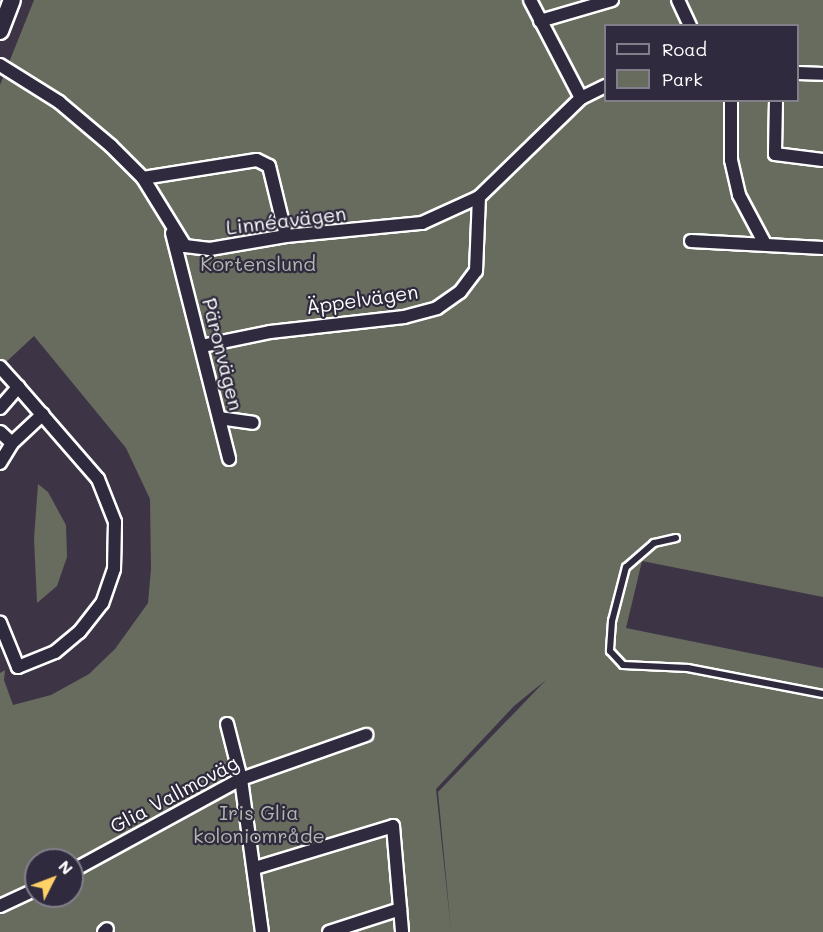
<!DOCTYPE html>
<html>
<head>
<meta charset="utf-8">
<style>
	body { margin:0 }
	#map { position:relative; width:823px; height:932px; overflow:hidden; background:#3d3546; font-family:Mali,sans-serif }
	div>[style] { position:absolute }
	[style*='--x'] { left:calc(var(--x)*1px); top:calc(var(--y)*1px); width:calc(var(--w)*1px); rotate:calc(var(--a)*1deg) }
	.green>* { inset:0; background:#676c5f }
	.roads { filter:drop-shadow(2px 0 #fff) drop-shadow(-2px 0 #fff) drop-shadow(0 2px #fff) drop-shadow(0 -2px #fff) }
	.lane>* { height:6px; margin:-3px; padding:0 3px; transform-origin:3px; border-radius:3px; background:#2f2a3d }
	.street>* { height:12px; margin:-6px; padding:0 6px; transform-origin:6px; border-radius:6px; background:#2f2a3d }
	.secondary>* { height:16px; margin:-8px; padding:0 8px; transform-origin:8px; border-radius:8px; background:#2f2a3d }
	span { translate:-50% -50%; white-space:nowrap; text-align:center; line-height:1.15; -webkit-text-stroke:4.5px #2f2a3d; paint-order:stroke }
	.street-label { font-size:20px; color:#fff }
	.park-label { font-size:20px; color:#b3b6af }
	.legend { position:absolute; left:604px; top:24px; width:195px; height:78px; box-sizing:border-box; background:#2f2a3d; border:2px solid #827f8b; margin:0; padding:8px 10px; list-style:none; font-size:18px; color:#fff }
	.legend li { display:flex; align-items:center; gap:12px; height:30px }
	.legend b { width:30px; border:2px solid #827f8b }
	.north { position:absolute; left:24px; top:848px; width:60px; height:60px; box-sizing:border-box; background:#2f2a3d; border:2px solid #827f8b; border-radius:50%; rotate:48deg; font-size:16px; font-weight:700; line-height:24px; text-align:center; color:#fff }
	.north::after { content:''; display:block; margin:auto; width:21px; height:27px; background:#ffd166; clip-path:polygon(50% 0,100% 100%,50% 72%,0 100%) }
</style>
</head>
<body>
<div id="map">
	<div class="green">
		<div style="clip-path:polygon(evenodd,34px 0,823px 0,823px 597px,642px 561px,626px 628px,823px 668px,823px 932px,0 932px,0 673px,5px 670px,4px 680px,13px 705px,51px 695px,89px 674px,115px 649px,148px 603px,151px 569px,150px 499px,126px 448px,34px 336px,4px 364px,0 360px,0 85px,34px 0,606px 26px,798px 26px,798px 100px,606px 100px,606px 26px,34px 0,546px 680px,438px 792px,451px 930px,436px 789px,514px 706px,546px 680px,34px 0,36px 860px,72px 860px,72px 896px,36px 896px,36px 860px)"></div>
		<div style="clip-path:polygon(38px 484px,48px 492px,66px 525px,67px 557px,57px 586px,37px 603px,34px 539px)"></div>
	</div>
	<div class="roads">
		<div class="lane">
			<div style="--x:676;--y:538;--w:23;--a:167"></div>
			<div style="--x:654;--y:543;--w:37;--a:139"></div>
			<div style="--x:626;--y:567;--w:56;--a:104.5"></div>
			<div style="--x:612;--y:621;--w:30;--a:94"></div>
			<div style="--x:610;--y:651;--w:19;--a:47"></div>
			<div style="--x:623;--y:665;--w:65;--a:2.6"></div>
			<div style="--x:688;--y:668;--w:137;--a:10.9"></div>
		</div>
		<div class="street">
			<div style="--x:530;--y:0;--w:110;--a:62.5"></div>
			<div style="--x:678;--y:0;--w:29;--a:65"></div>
			<div style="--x:540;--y:21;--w:75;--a:-16.3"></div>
			<div style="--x:0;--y:65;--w:70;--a:32.1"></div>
			<div style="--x:59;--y:102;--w:68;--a:40.2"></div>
			<div style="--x:111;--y:146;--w:45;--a:45"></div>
			<div style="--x:143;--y:178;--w:80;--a:58.3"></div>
			<div style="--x:185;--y:246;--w:25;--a:7"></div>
			<div style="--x:210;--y:249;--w:77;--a:-9.7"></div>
			<div style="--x:286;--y:236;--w:137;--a:-5.5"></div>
			<div style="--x:422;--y:223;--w:63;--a:-24.5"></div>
			<div style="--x:479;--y:197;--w:142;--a:-44.1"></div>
			<div style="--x:581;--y:98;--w:28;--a:-26"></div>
			<div style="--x:798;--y:73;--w:25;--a:2"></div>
			<div style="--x:731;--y:100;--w:60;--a:90"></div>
			<div style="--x:731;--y:160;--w:36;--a:77"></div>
			<div style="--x:739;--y:195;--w:55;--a:62"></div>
			<div style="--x:776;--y:100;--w:54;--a:91.1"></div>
			<div style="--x:775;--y:154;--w:48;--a:7.1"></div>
			<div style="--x:143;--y:178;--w:115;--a:-9"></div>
			<div style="--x:257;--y:160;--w:13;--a:27"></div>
			<div style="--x:269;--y:166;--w:72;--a:76.3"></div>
			<div style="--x:172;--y:233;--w:233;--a:75.8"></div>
			<div style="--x:691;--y:241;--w:132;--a:3"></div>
			<div style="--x:202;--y:346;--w:69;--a:-11.6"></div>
			<div style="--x:270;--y:332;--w:135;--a:-6.4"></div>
			<div style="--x:404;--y:317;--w:34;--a:-15"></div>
			<div style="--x:437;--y:308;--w:28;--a:-35"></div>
			<div style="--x:460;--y:292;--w:26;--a:-53"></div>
			<div style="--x:476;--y:271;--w:74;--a:-87.7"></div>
			<div style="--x:0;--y:367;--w:27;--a:48"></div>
			<div style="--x:0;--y:408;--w:28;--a:-49"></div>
			<div style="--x:18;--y:387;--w:122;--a:49"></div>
			<div style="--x:98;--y:479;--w:46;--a:68.4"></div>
			<div style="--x:115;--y:522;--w:47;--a:91.2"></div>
			<div style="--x:114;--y:569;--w:36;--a:109"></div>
			<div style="--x:102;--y:603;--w:37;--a:128"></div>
			<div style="--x:79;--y:632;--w:31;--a:140"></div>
			<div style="--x:55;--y:652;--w:40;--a:158"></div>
			<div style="--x:18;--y:667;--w:48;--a:-112.2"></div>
			<div style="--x:219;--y:418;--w:34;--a:8"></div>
			<div style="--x:0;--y:432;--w:16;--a:43"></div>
			<div style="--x:0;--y:463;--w:23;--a:-59"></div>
			<div style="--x:12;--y:443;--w:42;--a:-43.1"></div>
			<div style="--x:227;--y:724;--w:57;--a:75.7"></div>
			<div style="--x:241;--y:779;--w:154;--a:82.2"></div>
			<div style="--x:255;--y:868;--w:144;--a:-16.9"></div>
			<div style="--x:393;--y:826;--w:106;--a:85.1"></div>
			<div style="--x:72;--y:871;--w:192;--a:-28.6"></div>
			<div style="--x:241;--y:779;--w:133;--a:-19.4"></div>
			<div style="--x:0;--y:906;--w:40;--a:-25"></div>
			<div style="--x:104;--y:932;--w:4;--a:-45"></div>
			<div style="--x:329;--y:932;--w:75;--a:-17.9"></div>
		</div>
		<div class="secondary">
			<div style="--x:0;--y:31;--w:33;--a:-69"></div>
		</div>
	</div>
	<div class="street-label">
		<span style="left:286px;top:220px;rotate:-7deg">Linnéavägen</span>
		<span style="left:362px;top:299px;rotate:-8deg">Äppelvägen</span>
		<span style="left:223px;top:354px;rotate:76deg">Päronvägen</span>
		<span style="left:174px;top:794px;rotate:-28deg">Glia Vallmoväg</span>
	</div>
	<div class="park-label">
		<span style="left:258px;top:263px">Kortenslund</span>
		<span style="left:259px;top:824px">Iris Glia<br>koloniområde</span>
	</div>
	<ul class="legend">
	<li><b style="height:8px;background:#2f2a3d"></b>Road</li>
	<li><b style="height:16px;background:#676c5f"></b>Park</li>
	</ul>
	<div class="north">N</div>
</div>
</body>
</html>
